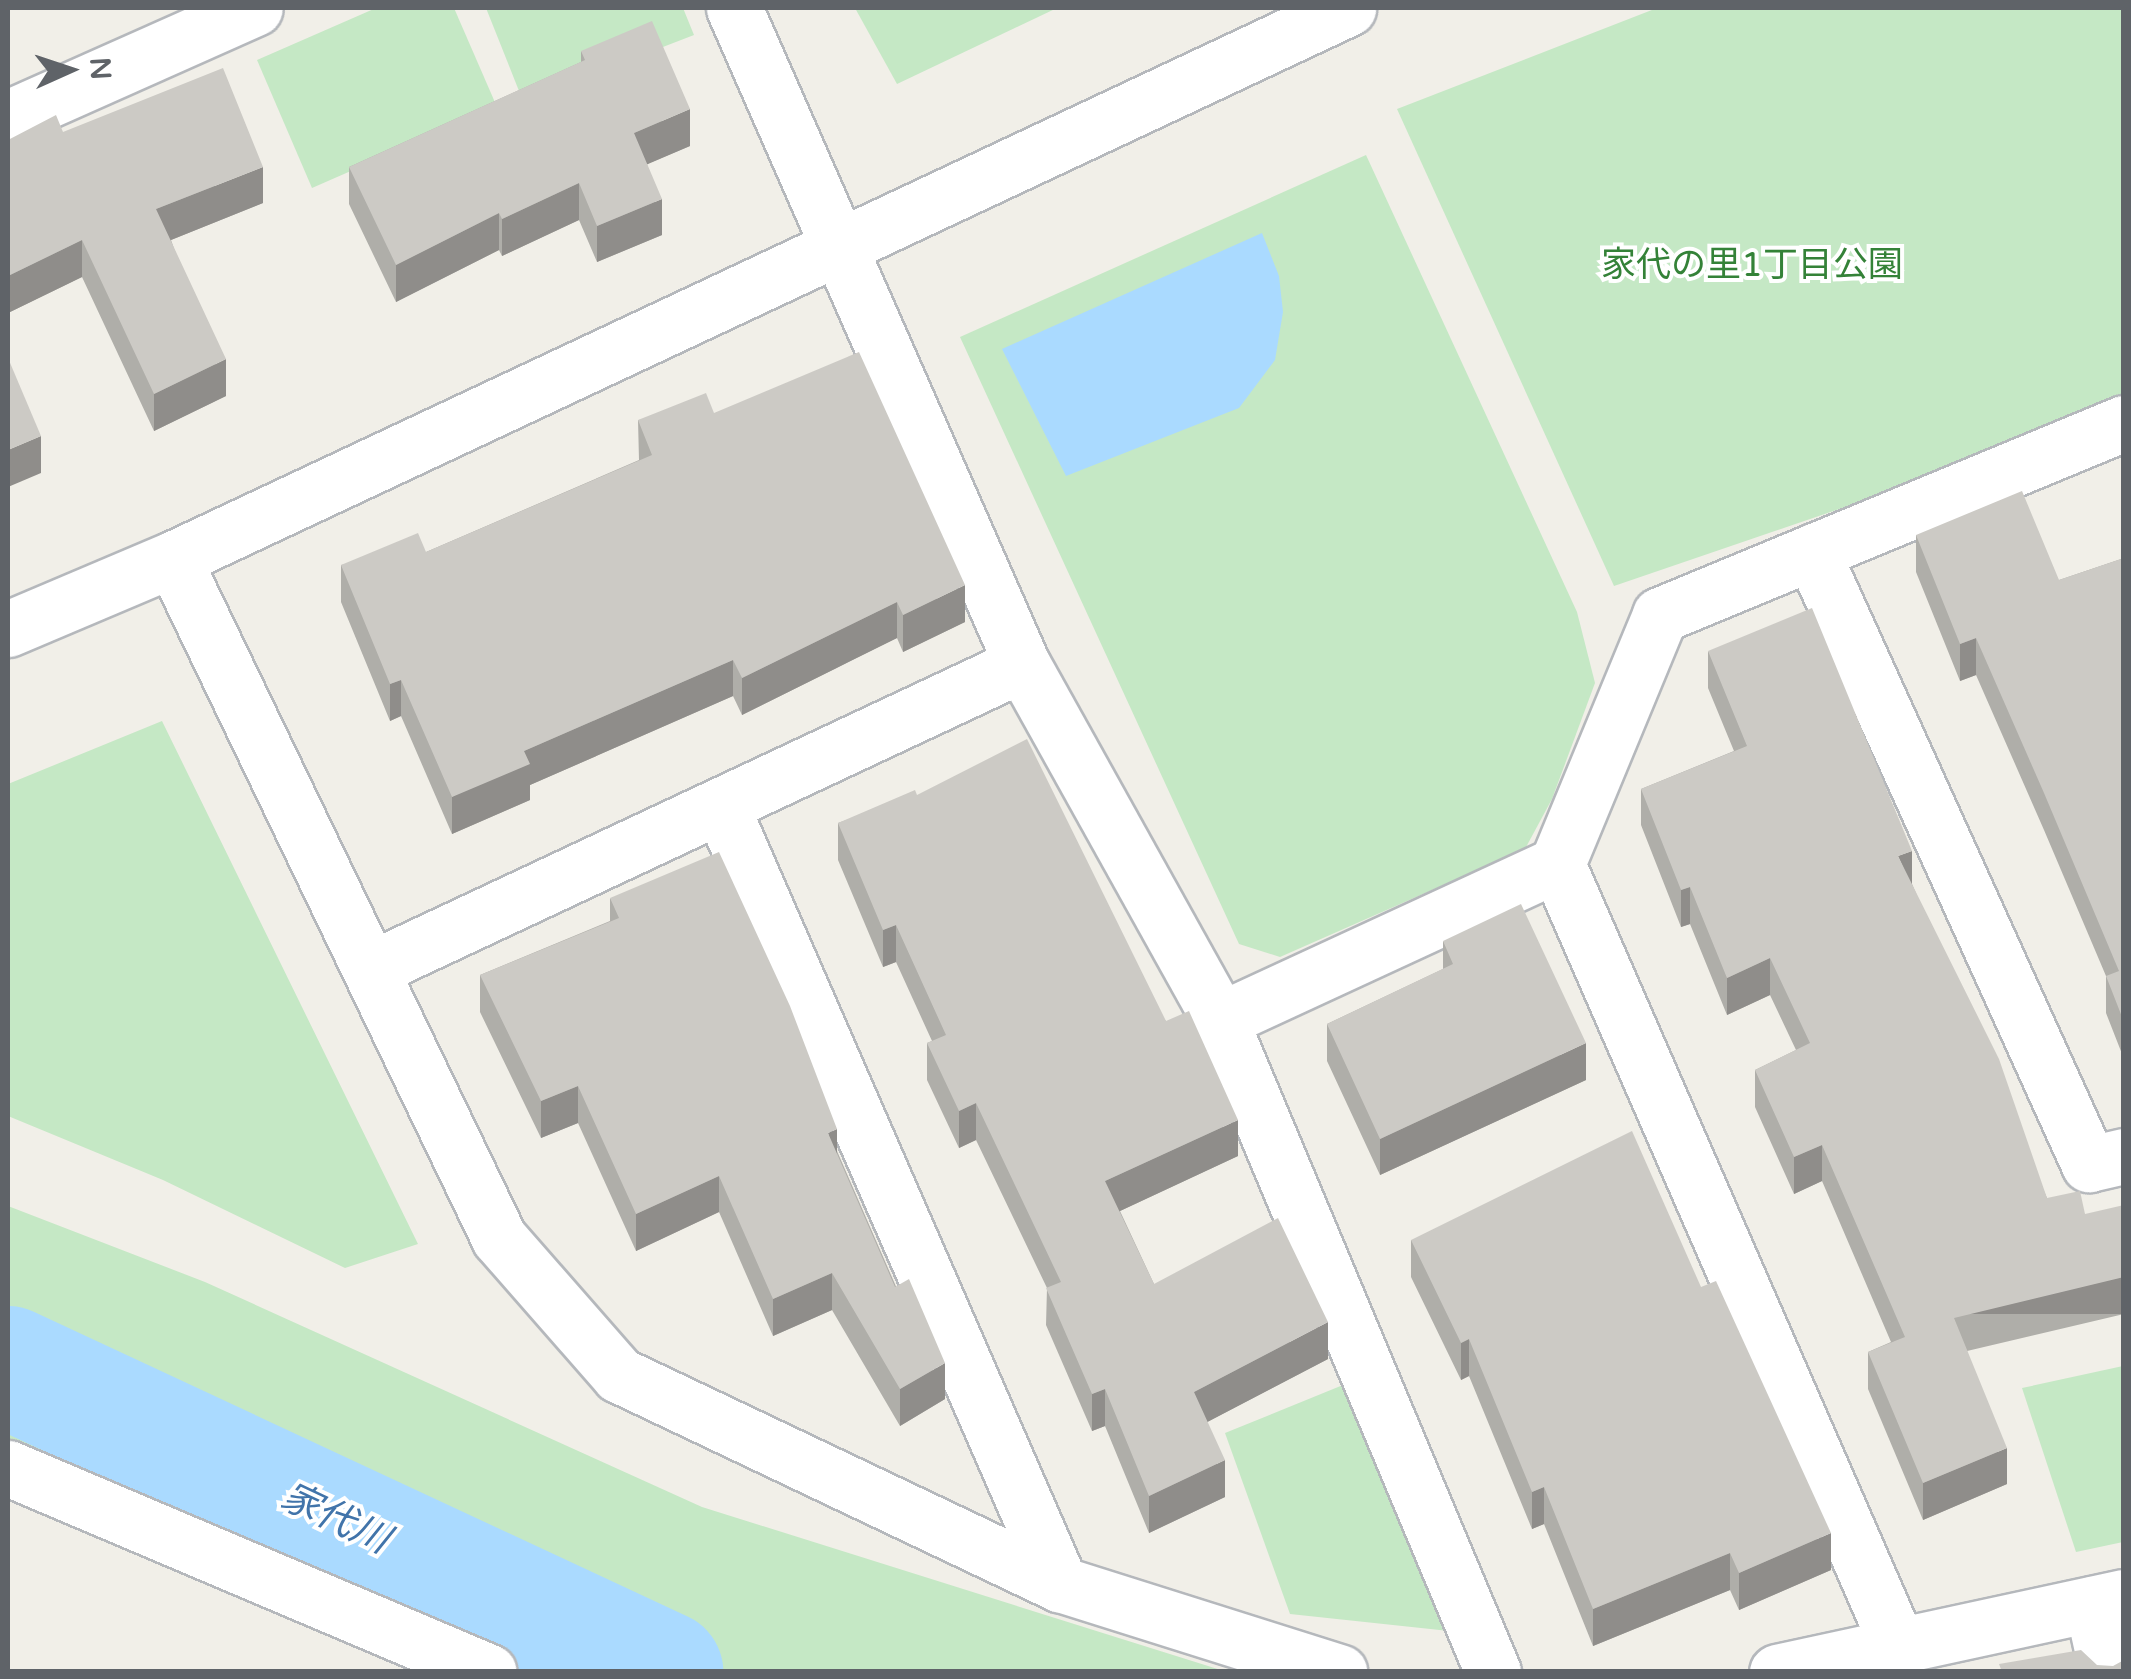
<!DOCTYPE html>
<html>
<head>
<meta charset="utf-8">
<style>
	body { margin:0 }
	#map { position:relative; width:2131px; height:1679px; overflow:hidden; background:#f1efe8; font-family:"Varela Round","Noto Sans JP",sans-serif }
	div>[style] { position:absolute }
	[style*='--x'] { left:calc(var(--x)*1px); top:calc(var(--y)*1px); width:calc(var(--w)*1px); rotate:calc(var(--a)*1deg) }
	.green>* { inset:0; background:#c5e8c5 }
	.water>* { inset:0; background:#aadaff }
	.river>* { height:122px; margin:-61px; padding:0 61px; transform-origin:61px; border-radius:61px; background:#aadaff }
	.roads { filter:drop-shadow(2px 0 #b5b8bc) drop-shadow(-2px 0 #b5b8bc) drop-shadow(0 2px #b5b8bc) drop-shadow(0 -2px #b5b8bc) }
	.minor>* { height:55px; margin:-27.5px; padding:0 27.5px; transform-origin:27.5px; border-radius:27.5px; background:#fff }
	.wall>* { inset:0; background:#afaea9 }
	.shaded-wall>* { inset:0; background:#8f8d8a; transform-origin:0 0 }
	.building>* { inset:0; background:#cccac5 }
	span { translate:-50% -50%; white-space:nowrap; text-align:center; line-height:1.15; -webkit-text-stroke:8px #fff; paint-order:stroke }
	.park-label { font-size:35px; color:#348238 }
	.water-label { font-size:38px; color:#4174aa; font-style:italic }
	.frame { position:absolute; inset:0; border:10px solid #5f6368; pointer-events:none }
	.north { position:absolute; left:20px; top:20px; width:100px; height:100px; -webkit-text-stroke:8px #fff; paint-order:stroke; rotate:87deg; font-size:28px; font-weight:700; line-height:40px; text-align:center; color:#5f6368 }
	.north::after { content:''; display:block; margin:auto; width:35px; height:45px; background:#5f6368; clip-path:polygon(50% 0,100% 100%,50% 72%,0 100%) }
</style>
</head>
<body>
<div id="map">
	<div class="green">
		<div style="clip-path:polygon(376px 8px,454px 8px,497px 107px,312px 188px,257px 60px)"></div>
		<div style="clip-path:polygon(486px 8px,683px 8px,694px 35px,523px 101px)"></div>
		<div style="clip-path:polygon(855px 8px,1057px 8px,897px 84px)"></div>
		<div style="clip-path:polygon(1657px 8px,2123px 8px,2123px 412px,1614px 586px,1397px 109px)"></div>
		<div style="clip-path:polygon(1366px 155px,1577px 612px,1595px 683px,1552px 799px,1525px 849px,1280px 957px,1239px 944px,960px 337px)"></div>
		<div style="clip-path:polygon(162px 721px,418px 1244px,345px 1268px,163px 1180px,8px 1116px,8px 784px)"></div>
		<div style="clip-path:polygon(8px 1206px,205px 1282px,702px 1507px,1224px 1671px,468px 1671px,8px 1490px)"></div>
		<div style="clip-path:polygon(2123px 1366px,2123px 1542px,2076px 1552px,2022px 1388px)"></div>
		<div style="clip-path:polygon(1343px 1385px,1449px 1631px,1290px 1614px,1225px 1433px)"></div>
	</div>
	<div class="water">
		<div style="clip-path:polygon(1262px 233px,1279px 276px,1283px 312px,1275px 360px,1239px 408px,1066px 476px,1002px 349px)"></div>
	</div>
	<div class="river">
		<div style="--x:8;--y:1367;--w:722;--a:25"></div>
	</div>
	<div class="roads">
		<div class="minor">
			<div style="--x:734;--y:8;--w:716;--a:66.3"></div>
			<div style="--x:1022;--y:664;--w:407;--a:60.9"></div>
			<div style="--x:1220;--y:1020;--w:707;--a:67.28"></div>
			<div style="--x:8;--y:118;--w:270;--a:-24"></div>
			<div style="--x:1812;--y:552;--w:672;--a:65.65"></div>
			<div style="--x:2089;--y:1164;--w:36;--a:-13"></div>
			<div style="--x:173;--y:559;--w:753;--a:64.35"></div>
			<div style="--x:499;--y:1238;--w:182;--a:48.8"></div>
			<div style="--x:619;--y:1375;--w:488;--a:25.4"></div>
			<div style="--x:1060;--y:1584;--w:293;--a:17.5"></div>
			<div style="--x:8;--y:629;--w:179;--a:-23"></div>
			<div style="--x:173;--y:559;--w:1298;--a:-25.12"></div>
			<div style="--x:721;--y:806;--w:849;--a:66.46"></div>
			<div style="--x:1557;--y:864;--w:853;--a:66.44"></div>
			<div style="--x:371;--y:969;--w:719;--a:-25.1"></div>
			<div style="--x:1220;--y:1020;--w:371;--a:-24.8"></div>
			<div style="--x:1557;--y:864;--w:269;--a:-67.5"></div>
			<div style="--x:1660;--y:615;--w:502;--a:-22.48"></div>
			<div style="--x:8;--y:1468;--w:522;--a:22.98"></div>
			<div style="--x:2092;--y:1604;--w:70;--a:77.6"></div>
			<div style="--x:1777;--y:1672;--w:355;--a:-12.2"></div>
		</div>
	</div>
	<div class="wall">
		<div style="clip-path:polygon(581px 51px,690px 146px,647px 164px,662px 235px,597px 262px,579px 220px,502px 256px,499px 250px,396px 302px,349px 204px,349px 167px,581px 62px)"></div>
		<div style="clip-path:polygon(63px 132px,263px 203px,171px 240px,226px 396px,154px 431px,82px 277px,8px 313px,8px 140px)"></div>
		<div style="clip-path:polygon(714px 413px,965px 622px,903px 652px,897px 638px,742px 715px,733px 696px,530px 785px,530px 800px,452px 834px,401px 716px,390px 721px,341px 602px,341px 565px,426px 552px,639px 460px,638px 420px)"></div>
		<div style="clip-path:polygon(1916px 535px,2059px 580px,2124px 558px,2124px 1059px,2106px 1013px,2106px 976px,2044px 830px,1976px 675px,1960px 681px,1916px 572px)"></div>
		<div style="clip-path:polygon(1708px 651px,1912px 884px,2047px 1198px,2085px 1214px,2124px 1314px,1967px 1351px,2007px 1484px,1923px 1520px,1868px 1389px,1868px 1352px,1891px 1342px,1822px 1181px,1794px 1194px,1755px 1107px,1755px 1070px,1796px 1050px,1770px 995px,1727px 1015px,1690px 924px,1681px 927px,1641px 825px,1641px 789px,1734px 751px,1708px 688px)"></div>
		<div style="clip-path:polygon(917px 795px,1166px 1021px,1238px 1156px,1120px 1211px,1154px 1284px,1328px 1359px,1207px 1422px,1225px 1497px,1149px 1533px,1105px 1426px,1092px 1431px,1046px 1325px,1047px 1288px,976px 1140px,959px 1148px,927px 1080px,927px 1043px,932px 1041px,896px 962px,883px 967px,838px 860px,838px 823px)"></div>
		<div style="clip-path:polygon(610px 898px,837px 1151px,945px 1399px,900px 1426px,832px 1310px,773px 1336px,719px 1212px,636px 1251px,578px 1123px,541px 1138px,480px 1012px,480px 975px,610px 921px)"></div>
		<div style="clip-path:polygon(1443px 941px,1586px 1080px,1380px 1175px,1327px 1061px,1327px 1024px,1443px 969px)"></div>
		<div style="clip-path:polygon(1411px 1240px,1701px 1287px,1831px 1570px,1739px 1610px,1730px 1590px,1593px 1646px,1544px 1524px,1532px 1529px,1469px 1376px,1461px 1380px,1411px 1277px)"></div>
	</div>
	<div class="shaded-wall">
		<div style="clip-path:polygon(690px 109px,690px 146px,634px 170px,634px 133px)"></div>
		<div style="clip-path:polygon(263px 167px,263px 203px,156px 246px,156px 209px)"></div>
		<div style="clip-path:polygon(579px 183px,579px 220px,502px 256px,502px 219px)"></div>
		<div style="clip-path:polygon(662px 199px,662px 235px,597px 262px,597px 226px)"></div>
		<div style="clip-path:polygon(499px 213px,499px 250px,396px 302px,396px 265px)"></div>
		<div style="clip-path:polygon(82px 240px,82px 277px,8px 313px,8px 276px)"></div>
		<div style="clip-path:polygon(226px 359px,226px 396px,154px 431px,154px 394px)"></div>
		<div style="clip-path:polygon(41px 436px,41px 473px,8px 487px,8px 450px)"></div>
		<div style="clip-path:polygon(965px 585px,965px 622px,903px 652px,903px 615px)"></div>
		<div style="clip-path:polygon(897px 602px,897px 638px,742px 715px,742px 678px)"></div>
		<div style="clip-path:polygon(1976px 638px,1976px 675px,1960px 681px,1960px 644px)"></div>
		<div style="clip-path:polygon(733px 660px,733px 696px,530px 785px,530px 800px,452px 834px,452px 797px,524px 751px)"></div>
		<div style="clip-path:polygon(401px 680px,401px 716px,390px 721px,390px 684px)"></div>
		<div style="clip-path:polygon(1912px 851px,1912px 888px,1898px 856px)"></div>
		<div style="clip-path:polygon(1690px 887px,1690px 924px,1681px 927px,1681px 890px)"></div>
		<div style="clip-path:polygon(896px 925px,896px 962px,883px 967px,883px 930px)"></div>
		<div style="clip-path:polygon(1770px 958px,1770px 995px,1727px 1015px,1727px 978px)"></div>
		<div style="clip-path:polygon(1586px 1043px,1586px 1080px,1380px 1175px,1380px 1139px)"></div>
		<div style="clip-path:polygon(578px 1086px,578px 1123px,541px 1138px,541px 1101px)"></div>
		<div style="clip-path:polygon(976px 1103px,976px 1140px,959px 1148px,959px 1111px)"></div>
		<div style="clip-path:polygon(1238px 1120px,1238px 1156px,1105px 1218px,1105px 1181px)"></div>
		<div style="clip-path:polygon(837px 1129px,837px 1166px,828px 1133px)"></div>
		<div style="clip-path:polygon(1822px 1145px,1822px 1181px,1794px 1194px,1794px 1157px)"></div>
		<div style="clip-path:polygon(719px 1176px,719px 1212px,636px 1251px,636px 1214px)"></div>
		<div style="clip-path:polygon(832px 1273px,832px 1310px,773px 1336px,773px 1299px)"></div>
		<div style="left:2124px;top:1277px;width:37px;height:175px;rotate:90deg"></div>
		<div style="clip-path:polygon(1328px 1322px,1328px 1359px,1194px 1429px,1194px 1392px)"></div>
		<div style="clip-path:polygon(1469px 1339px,1469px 1376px,1461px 1380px,1461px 1343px)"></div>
		<div style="clip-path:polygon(945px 1363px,945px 1399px,900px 1426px,900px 1389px)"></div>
		<div style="clip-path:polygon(1105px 1389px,1105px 1426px,1092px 1431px,1092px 1394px)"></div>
		<div style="clip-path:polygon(2007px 1448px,2007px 1484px,1923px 1520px,1923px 1483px)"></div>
		<div style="clip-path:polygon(1225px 1460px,1225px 1497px,1149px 1533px,1149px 1496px)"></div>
		<div style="clip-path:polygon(1544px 1487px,1544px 1524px,1532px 1529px,1532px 1492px)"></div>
		<div style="clip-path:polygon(1831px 1533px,1831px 1570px,1739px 1610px,1739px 1573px)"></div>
		<div style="clip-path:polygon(1730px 1553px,1730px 1590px,1593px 1646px,1593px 1609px)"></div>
	</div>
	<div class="building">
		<div style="clip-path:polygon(652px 21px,690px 109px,634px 133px,662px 199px,597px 226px,579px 183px,502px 219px,499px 213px,396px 265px,349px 167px,585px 60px,581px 51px)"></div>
		<div style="clip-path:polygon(223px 68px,263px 167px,156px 209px,226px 359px,154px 394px,82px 240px,8px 276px,8px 140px,56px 115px,63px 132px)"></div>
		<div style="clip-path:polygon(859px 352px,965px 585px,903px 615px,897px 602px,742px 678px,733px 660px,524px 751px,530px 764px,452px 797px,401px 680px,390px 684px,341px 565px,418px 533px,426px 552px,652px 455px,638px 420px,706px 393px,714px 413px)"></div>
		<div style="clip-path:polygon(8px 358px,41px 436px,8px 450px)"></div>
		<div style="clip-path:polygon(2022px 491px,2059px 580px,2124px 558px,2124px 1022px,2106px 976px,2119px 971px,2044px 793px,1976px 638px,1960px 644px,1916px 535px)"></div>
		<div style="clip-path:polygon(1812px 608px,1912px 851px,1898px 856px,1999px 1059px,2047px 1198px,2080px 1191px,2085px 1214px,2124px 1205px,2124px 1277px,1954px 1318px,2007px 1448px,1923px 1483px,1868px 1352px,1905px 1337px,1822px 1145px,1794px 1157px,1755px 1070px,1810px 1043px,1770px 958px,1727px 978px,1690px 887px,1681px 890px,1641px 789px,1747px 746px,1708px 651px)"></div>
		<div style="clip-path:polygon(1027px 739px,1166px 1021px,1189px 1011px,1238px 1120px,1105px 1181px,1154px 1284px,1278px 1218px,1328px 1322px,1194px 1392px,1225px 1460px,1149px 1496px,1105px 1389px,1092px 1394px,1046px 1288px,1061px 1282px,976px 1103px,959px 1111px,927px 1043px,946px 1035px,896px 925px,883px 930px,838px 823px,915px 790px,917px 795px)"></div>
		<div style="clip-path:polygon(719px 852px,790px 1006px,837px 1129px,828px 1133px,895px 1287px,909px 1279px,945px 1363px,900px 1389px,832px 1273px,773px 1299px,719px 1176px,636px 1214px,578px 1086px,541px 1101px,480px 975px,619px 918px,610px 898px)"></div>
		<div style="clip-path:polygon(1521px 904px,1586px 1043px,1380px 1139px,1327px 1024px,1453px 964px,1443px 941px)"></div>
		<div style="clip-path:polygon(1632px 1131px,1701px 1287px,1716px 1281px,1831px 1533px,1739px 1573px,1730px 1553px,1593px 1609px,1544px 1487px,1532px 1492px,1469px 1339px,1461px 1343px,1411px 1240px)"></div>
		<div style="clip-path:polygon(2081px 1650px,2097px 1665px,2113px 1666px,2124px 1660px,2124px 1672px,2002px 1672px,1999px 1664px)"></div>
	</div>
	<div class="park-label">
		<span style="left:1752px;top:265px">家代の里1丁目公園</span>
	</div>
	<div class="water-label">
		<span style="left:335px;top:1519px;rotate:25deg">家代川</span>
	</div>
	<div class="frame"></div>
	<div class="north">N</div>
</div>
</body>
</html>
